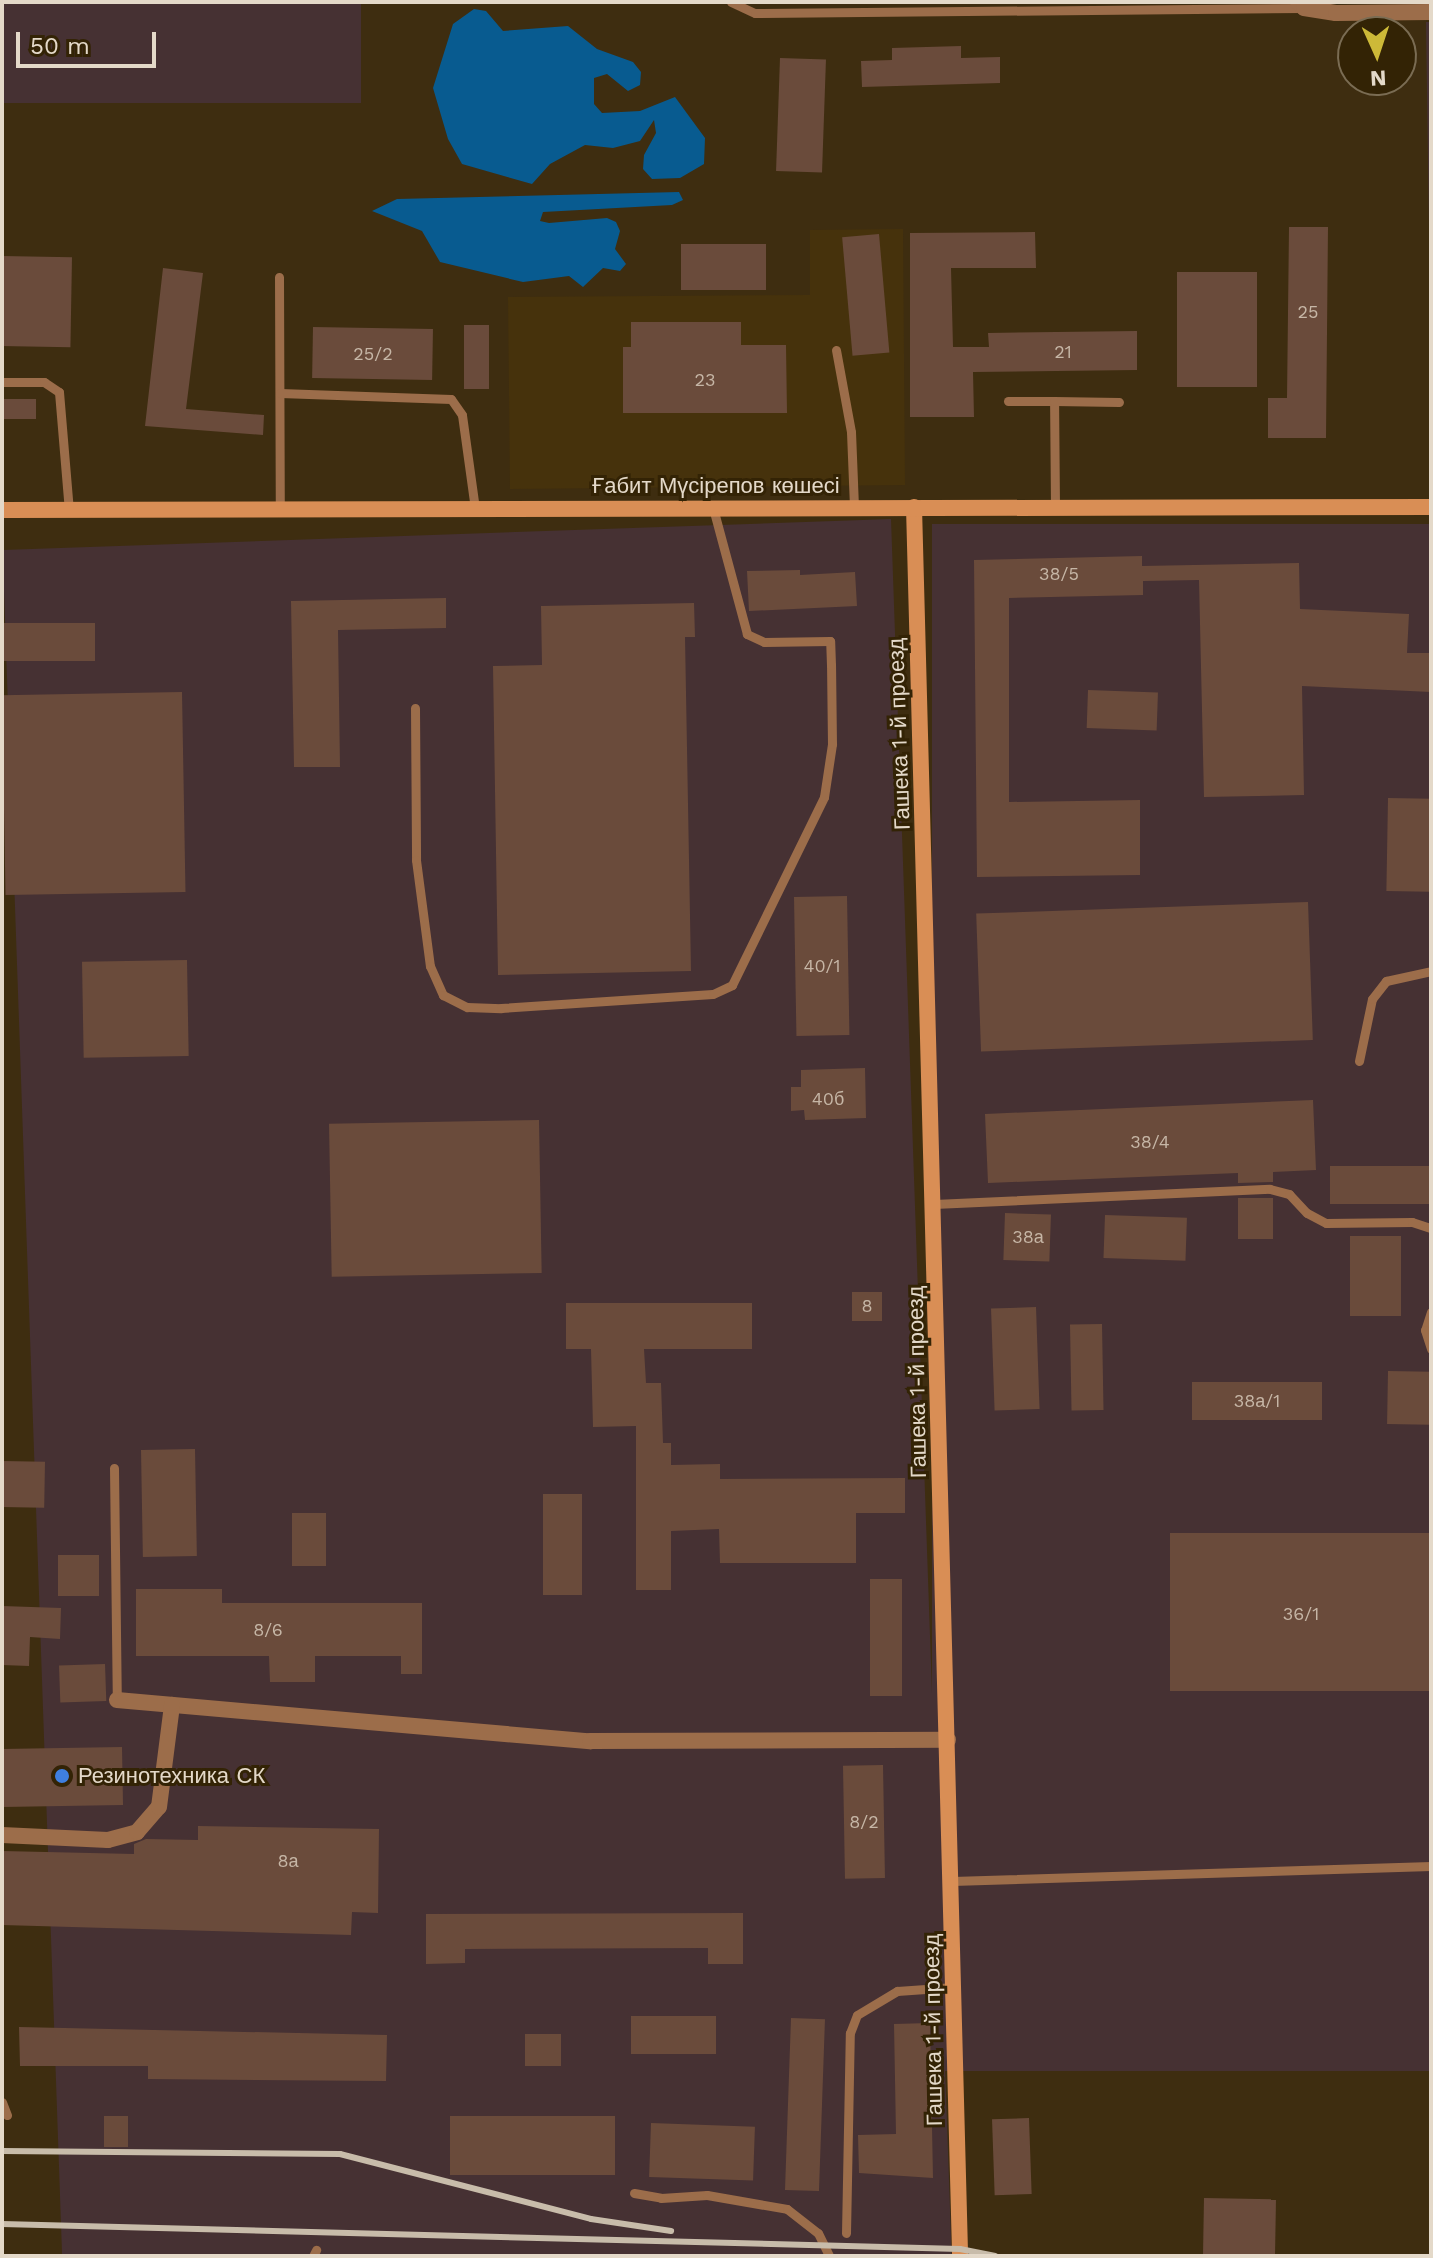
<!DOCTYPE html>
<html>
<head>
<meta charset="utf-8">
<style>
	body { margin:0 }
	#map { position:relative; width:1433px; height:2258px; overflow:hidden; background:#3e2d10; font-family:"Work Sans",sans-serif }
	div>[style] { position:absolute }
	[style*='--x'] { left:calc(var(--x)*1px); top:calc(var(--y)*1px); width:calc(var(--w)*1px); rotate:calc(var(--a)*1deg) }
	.built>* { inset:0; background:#46320c }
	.industrial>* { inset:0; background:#463133; transform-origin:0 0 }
	.water>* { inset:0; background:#085b90 }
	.building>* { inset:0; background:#6a4b3b; transform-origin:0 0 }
	.service>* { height:9px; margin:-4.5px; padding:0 4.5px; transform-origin:4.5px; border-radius:4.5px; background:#9c6d4a }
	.minor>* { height:16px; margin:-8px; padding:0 8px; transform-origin:8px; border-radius:8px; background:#9c6d4a }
	.secondary>* { height:16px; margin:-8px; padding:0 8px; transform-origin:8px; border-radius:8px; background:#d98e55 }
	.rail>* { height:6px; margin:-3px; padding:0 3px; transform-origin:3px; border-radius:3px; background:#c8bcaa }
	.dots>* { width:22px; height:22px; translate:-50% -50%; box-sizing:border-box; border:4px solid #332305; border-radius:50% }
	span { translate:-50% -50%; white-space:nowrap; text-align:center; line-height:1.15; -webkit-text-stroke:6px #332305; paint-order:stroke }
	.number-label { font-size:18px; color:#c6b6a6 }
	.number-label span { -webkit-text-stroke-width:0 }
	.street-label { font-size:22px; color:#e4d9c9 }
	.poi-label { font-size:22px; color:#e4d9c9 }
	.left { translate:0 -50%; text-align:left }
	.frame { position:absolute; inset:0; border:4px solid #e4d9c9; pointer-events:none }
	.north { position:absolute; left:1337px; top:16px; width:80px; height:80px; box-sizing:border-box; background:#332305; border:2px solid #7a6c53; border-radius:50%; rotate:177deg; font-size:22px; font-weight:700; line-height:32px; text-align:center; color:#e4d9c9 }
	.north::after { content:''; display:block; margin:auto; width:28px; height:36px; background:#cdb938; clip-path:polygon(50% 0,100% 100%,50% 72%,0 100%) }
	.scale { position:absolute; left:16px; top:32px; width:140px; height:36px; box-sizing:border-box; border:4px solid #e4d9c9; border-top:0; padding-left:10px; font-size:24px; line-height:28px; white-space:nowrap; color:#e4d9c9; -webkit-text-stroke:6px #332305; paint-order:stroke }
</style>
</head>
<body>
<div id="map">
	<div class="built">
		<div style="clip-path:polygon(1429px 227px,1431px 227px,1430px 491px,1429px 491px)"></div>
		<div style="clip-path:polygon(903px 229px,905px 485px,510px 489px,508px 297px,810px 295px,810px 230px)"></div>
	</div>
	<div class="industrial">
		<div style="left:2px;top:2px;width:359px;height:101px"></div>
		<div style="clip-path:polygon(1426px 22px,1431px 22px,1429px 227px)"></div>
		<div style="left:891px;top:519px;width:1738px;height:889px;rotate:88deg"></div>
		<div style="left:932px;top:524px;width:499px;height:1547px"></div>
	</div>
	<div class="water">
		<div style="clip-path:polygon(474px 9px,486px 11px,503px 31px,568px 26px,597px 49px,633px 62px,641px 72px,640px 85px,628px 91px,607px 74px,594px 78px,594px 104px,602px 113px,640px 111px,675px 97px,705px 138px,704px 164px,680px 178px,652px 179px,643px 169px,644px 155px,656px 133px,654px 120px,640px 141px,613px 148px,585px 145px,550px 164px,532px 184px,462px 164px,448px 139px,433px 88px,453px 24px)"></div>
		<div style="clip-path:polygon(679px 192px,683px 200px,672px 205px,543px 212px,540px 221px,549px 223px,607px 218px,616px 222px,620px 231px,615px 249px,626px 264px,620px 271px,603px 268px,583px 287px,569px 276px,523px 282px,440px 262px,422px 231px,372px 211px,397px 199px)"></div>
	</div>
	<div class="building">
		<div style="clip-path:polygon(961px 46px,961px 58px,1000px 57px,1000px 83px,862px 87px,861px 61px,892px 60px,892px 48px)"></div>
		<div style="left:780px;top:58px;width:46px;height:113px;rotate:2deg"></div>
		<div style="clip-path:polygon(1289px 227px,1328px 227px,1326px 438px,1268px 438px,1268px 398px,1287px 398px)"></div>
		<div style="clip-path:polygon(1035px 232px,1036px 268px,951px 268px,953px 347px,989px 347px,988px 333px,1137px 331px,1137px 370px,973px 372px,974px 417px,910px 417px,910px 233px)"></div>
		<div style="left:879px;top:234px;width:119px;height:37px;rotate:85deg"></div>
		<div style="left:681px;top:244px;width:85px;height:46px"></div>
		<div style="left:2px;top:256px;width:70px;height:90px;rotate:1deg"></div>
		<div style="clip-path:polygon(163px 268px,203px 273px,186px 409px,264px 415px,263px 435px,145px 426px)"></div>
		<div style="left:1177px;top:272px;width:80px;height:115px"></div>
		<div style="clip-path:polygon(631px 322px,741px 322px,741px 345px,786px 345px,787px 413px,623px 413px,623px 347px,631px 347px)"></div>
		<div style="left:464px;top:325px;width:25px;height:64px"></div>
		<div style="left:313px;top:327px;width:120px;height:51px;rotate:1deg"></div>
		<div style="left:2px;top:399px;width:34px;height:20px"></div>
		<div style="clip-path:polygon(1142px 556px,1142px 566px,1299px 563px,1300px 609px,1409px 614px,1407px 653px,1431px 653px,1431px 692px,1302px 686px,1304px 795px,1204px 797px,1199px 580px,1143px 581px,1143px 595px,1009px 598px,1009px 802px,1140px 800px,1140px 875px,977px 877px,974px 560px)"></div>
		<div style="clip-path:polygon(800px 570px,800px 575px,855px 572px,857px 606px,749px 611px,747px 571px)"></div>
		<div style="clip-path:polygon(446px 598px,446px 628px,338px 630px,340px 767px,294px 767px,291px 601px)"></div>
		<div style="clip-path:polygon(694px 603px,695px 637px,685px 637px,691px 971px,498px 975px,493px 666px,542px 665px,541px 606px)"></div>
		<div style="left:95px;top:623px;width:38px;height:93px;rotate:90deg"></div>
		<div style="left:1088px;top:690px;width:70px;height:38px;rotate:2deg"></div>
		<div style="left:182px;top:692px;width:200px;height:180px;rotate:89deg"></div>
		<div style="left:1388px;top:798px;width:43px;height:93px;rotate:1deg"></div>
		<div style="left:847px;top:896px;width:139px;height:53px;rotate:89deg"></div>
		<div style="left:1308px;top:902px;width:138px;height:332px;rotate:88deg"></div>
		<div style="left:187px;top:960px;width:96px;height:105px;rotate:89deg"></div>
		<div style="clip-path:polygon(865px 1068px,866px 1118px,805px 1120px,804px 1110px,791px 1111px,791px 1087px,801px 1087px,801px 1070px)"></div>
		<div style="clip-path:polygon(1313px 1100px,1316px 1170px,1273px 1172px,1273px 1182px,1238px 1183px,1238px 1173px,988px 1183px,985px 1114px)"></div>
		<div style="left:539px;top:1120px;width:153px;height:210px;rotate:89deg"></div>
		<div style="left:1431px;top:1166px;width:38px;height:101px;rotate:90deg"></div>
		<div style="left:1238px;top:1198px;width:35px;height:41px"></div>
		<div style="left:1005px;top:1213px;width:46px;height:47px;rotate:2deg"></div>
		<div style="left:1105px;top:1215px;width:82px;height:43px;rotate:2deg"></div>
		<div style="left:1350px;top:1236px;width:51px;height:80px"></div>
		<div style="left:852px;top:1292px;width:30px;height:29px"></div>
		<div style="clip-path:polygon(566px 1303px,752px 1303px,752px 1349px,644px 1349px,646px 1383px,661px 1383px,663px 1443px,671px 1443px,671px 1465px,720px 1464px,720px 1479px,905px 1478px,905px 1513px,856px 1513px,856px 1563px,720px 1563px,719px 1529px,671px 1531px,671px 1590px,636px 1590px,636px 1426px,593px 1427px,591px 1349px,566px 1349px)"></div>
		<div style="left:1036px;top:1307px;width:102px;height:45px;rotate:88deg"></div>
		<div style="left:1102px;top:1324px;width:86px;height:32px;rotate:89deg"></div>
		<div style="left:1388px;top:1371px;width:43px;height:53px;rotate:1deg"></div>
		<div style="left:1192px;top:1382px;width:130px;height:38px"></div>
		<div style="left:195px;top:1449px;width:107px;height:54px;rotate:89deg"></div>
		<div style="left:2px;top:1461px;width:43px;height:46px;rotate:1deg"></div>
		<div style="left:543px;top:1494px;width:39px;height:101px"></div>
		<div style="left:292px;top:1513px;width:34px;height:53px"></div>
		<div style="left:1431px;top:1533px;width:158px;height:261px;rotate:90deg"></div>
		<div style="left:58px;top:1555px;width:41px;height:41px"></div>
		<div style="left:870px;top:1579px;width:32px;height:117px"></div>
		<div style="clip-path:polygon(136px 1589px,222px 1589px,222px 1603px,422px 1603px,422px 1674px,401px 1674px,401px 1656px,315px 1656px,315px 1682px,270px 1682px,269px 1656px,136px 1656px)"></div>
		<div style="clip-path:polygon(2px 1606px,61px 1608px,60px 1639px,30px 1637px,29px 1666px,2px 1665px)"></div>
		<div style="left:105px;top:1664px;width:37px;height:46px;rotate:88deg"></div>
		<div style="left:122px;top:1747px;width:58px;height:120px;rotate:89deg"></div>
		<div style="left:883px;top:1765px;width:113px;height:40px;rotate:89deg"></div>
		<div style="clip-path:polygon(198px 1826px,379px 1829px,378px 1913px,352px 1912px,351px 1935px,2px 1925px,2px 1851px,134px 1854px,134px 1844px,146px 1839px,198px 1840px)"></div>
		<div style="clip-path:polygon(743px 1913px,743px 1964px,708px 1964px,708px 1948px,465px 1949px,465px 1963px,426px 1964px,426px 1914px)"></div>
		<div style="left:716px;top:2016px;width:38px;height:85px;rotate:90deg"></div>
		<div style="left:791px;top:2018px;width:34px;height:172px;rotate:2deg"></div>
		<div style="clip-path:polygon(930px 2023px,933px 2178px,859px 2173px,858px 2135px,896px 2134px,894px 2024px)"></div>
		<div style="clip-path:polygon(19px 2027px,387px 2035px,386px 2081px,148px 2079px,148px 2066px,20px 2066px)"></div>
		<div style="left:525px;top:2034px;width:36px;height:32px"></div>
		<div style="left:104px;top:2116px;width:24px;height:31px"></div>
		<div style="left:450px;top:2116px;width:165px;height:59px"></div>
		<div style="left:1029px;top:2118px;width:76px;height:37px;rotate:88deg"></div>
		<div style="left:651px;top:2123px;width:104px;height:54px;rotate:2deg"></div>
		<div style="left:1204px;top:2198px;width:72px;height:58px;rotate:1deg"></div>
	</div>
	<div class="service">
		<div style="--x:731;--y:2;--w:26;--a:25"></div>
		<div style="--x:755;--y:13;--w:549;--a:-0.52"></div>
		<div style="--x:279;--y:277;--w:232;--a:89.8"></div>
		<div style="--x:836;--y:350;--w:83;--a:79.6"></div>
		<div style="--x:851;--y:432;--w:76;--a:87.7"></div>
		<div style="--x:2;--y:382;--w:42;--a:0"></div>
		<div style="--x:44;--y:382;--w:18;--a:34"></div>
		<div style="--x:59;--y:392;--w:118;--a:85.2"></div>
		<div style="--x:280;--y:393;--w:171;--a:2"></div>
		<div style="--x:451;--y:399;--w:19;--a:55"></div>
		<div style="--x:462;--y:415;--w:95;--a:82.1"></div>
		<div style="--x:1008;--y:401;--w:46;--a:0"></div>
		<div style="--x:1055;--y:507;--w:106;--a:-90.5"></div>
		<div style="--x:1054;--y:401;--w:65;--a:0.9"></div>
		<div style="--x:415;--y:708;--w:152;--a:89.6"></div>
		<div style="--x:416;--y:860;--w:107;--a:82.5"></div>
		<div style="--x:430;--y:966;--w:32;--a:66"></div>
		<div style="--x:443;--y:995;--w:27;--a:27"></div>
		<div style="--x:467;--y:1007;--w:34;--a:2"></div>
		<div style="--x:501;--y:1008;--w:212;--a:-3.8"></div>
		<div style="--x:713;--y:994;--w:21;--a:-25"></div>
		<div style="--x:732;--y:985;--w:209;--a:-63.9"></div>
		<div style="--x:824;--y:797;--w:54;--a:-81.4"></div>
		<div style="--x:832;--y:744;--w:79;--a:-90.7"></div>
		<div style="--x:831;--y:665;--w:24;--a:-92"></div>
		<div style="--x:830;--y:641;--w:66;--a:179.1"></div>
		<div style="--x:764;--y:642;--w:19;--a:-155"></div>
		<div style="--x:747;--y:634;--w:131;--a:-105.1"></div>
		<div style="--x:1359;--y:1061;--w:63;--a:-78.2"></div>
		<div style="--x:1372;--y:999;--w:23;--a:-52"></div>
		<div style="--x:1386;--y:981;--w:46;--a:-12.5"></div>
		<div style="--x:934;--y:1204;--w:336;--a:-2.6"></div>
		<div style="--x:1270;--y:1189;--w:20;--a:15"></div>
		<div style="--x:1289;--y:1194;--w:26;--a:47"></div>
		<div style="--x:1307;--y:1213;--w:21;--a:28"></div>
		<div style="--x:1326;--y:1223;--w:86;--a:-0.7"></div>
		<div style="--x:1412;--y:1222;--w:20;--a:18"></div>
		<div style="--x:1431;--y:1312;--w:19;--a:108"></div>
		<div style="--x:1425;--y:1330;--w:20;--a:72"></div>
		<div style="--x:114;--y:1468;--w:232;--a:89.3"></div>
		<div style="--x:952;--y:1881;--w:479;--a:-1.8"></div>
		<div style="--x:2;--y:2102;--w:14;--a:69"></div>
		<div style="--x:634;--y:2193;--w:27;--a:10"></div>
		<div style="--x:661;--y:2198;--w:46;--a:-3.7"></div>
		<div style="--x:707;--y:2195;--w:81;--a:9.9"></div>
		<div style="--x:787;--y:2209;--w:39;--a:38"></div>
		<div style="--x:818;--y:2233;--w:25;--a:64"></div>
		<div style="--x:846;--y:2233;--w:200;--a:-88.9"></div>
		<div style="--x:850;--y:2033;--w:19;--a:-69"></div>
		<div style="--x:857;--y:2015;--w:47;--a:-31"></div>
		<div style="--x:897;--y:1991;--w:57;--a:-4"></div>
		<div style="--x:313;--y:2256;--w:7;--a:-63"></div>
	</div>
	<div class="minor">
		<div style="--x:1298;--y:2;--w:8;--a:45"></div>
		<div style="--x:1304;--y:8;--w:32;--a:9"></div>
		<div style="--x:1336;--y:13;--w:95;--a:-0.6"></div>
		<div style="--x:117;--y:1700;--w:475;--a:5"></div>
		<div style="--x:590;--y:1741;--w:358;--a:-0.2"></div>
		<div style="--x:2;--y:1835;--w:106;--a:2.7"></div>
		<div style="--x:108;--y:1840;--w:30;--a:-15"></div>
		<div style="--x:137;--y:1832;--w:33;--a:-49"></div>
		<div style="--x:159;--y:1807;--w:103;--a:-82.7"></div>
	</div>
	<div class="secondary">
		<div style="--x:914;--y:507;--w:1750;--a:88.49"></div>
		<div style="--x:2;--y:510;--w:1429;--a:-0.12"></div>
	</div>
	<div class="rail">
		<div style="--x:2;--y:2151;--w:338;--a:0.5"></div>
		<div style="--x:340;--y:2154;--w:259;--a:14.5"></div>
		<div style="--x:591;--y:2219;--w:81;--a:8.5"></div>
		<div style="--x:2;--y:2224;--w:958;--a:1.49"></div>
		<div style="--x:960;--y:2249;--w:36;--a:11"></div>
	</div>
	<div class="dots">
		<div style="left:62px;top:1776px;background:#3f7fe0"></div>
	</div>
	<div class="number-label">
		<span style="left:1308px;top:312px">25</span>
		<span style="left:1063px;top:352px">21</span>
		<span style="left:373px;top:354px">25/2</span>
		<span style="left:705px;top:380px">23</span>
		<span style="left:1059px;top:574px">38/5</span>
		<span style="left:822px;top:966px">40/1</span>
		<span style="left:828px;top:1099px">40б</span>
		<span style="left:1150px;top:1142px">38/4</span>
		<span style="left:1028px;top:1237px">38а</span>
		<span style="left:867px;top:1306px">8</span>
		<span style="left:1257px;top:1401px">38а/1</span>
		<span style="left:1301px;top:1614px">36/1</span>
		<span style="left:268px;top:1630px">8/6</span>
		<span style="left:864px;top:1822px">8/2</span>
		<span style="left:288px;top:1861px">8а</span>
	</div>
	<div class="street-label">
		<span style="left:716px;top:486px">Ғабит Мүсірепов көшесі</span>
		<span style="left:899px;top:734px;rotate:-92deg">Гашека 1-й проезд</span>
		<span style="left:917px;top:1382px;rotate:-91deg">Гашека 1-й проезд</span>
		<span style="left:933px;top:2030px;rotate:-91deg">Гашека 1-й проезд</span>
	</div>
	<div class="poi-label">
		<span class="left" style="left:78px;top:1776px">Резинотехника СК</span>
	</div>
	<div class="frame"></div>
	<div class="north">N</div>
	<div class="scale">50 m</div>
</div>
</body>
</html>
